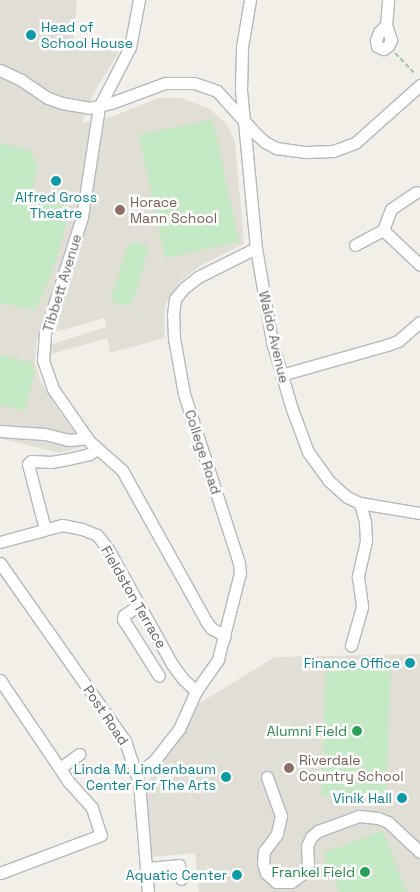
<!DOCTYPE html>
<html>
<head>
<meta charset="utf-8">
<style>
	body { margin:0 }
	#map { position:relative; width:420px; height:892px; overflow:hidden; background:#f1efe8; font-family:"Space Grotesk",sans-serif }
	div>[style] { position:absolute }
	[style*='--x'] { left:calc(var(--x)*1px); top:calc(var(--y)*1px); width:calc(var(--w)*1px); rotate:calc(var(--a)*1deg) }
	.education>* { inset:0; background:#e1ded6 }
	.green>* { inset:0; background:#c5e8c5; transform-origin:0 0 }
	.path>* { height:2px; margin-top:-1px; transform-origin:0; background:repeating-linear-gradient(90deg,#9cc7a9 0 5px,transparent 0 7.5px) }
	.roads { filter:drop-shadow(1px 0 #b5b8bc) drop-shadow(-1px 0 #b5b8bc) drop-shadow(0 1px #b5b8bc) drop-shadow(0 -1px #b5b8bc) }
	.minor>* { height:11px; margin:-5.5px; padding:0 5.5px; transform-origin:5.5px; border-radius:5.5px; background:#fff }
	.dots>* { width:14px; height:14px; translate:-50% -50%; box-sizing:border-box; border:2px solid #fff; border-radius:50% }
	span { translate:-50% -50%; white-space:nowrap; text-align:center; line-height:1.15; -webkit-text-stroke:5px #fff; paint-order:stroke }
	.culture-label { font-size:14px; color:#0d838f }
	.left { translate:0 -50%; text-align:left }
	.right { translate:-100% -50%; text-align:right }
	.education-label { font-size:14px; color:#785e54 }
	.street-label { font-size:14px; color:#5f6368 }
	.leisure-label { font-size:14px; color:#27864d }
</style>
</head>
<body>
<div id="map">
	<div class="education">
		<div style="clip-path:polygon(0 0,77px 0,73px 42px,119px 52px,93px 94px,82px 123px,114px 116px,158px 98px,181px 98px,210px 109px,227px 124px,235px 142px,244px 244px,201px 265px,179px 282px,165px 305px,164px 338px,110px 353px,107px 338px,48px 355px,52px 344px,106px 327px,105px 318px,37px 337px,35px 363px,40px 380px,58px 410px,85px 446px,60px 453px,0 438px)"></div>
		<div style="clip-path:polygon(420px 654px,420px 892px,199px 892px,195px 853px,152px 857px,144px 796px,149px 780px,166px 757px,195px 706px,275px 657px)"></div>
	</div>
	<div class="green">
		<div style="left:213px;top:119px;width:126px;height:76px;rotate:78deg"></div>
		<div style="clip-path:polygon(0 143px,30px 150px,38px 166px,31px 197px,71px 208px,56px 261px,36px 310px,0 303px)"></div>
		<div style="clip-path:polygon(133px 242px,149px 246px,135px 296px,129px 306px,114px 303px,111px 297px,127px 248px)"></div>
		<div style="clip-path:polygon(0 355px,33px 363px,35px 370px,25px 411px,0 405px)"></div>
		<div style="left:326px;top:664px;width:65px;height:132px;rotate:2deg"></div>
		<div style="clip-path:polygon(383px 830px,407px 892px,339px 892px,323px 853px)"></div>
	</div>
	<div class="path">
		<div style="--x:395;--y:53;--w:30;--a:46"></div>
	</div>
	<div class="roads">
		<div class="minor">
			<div style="--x:139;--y:0;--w:48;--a:100.8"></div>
			<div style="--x:130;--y:47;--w:68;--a:117.3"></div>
			<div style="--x:99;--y:107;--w:111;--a:98.8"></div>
			<div style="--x:82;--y:217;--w:122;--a:107.7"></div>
			<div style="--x:45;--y:333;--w:27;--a:94"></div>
			<div style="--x:43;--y:360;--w:31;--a:71"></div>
			<div style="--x:53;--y:389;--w:65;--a:55.1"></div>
			<div style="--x:90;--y:442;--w:43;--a:41.2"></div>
			<div style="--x:122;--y:470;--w:173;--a:60.9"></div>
			<div style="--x:206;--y:621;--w:9;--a:54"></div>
			<div style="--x:211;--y:628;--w:16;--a:30"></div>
			<div style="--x:250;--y:0;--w:48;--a:99.7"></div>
			<div style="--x:242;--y:47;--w:43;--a:91.3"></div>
			<div style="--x:241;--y:90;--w:159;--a:84.6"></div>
			<div style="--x:256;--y:248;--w:95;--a:80.3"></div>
			<div style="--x:272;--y:342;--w:70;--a:73.4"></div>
			<div style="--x:292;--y:409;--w:46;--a:69.6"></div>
			<div style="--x:308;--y:452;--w:34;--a:54"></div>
			<div style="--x:328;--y:480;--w:25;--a:42"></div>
			<div style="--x:347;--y:497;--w:14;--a:25"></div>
			<div style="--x:360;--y:503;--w:20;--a:75"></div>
			<div style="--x:365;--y:522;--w:19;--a:87"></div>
			<div style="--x:366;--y:541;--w:37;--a:103"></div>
			<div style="--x:358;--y:577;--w:30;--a:82"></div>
			<div style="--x:362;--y:607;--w:40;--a:106"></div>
			<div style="--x:386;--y:25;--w:10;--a:135"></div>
			<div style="--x:379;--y:32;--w:9;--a:111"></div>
			<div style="--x:376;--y:40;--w:6;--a:81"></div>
			<div style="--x:377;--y:46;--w:7;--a:27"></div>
			<div style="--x:383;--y:49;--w:6;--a:-31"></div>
			<div style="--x:388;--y:46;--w:7;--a:-63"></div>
			<div style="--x:391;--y:40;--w:16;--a:-108"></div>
			<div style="--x:386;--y:25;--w:25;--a:-85"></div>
			<div style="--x:0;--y:70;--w:23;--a:25"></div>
			<div style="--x:21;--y:80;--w:32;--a:34"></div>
			<div style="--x:48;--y:98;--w:15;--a:20"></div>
			<div style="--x:62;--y:103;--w:27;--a:10"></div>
			<div style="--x:89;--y:108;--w:23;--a:-13"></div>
			<div style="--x:111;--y:103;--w:58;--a:-20.3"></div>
			<div style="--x:165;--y:83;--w:29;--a:0"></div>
			<div style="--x:194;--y:83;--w:24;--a:19"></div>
			<div style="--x:217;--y:91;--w:58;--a:47.8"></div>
			<div style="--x:256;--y:134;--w:12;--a:42"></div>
			<div style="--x:265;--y:142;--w:13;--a:29"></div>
			<div style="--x:276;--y:148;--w:30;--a:8"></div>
			<div style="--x:306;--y:152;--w:27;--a:-2"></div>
			<div style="--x:333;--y:151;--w:23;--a:-20"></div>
			<div style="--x:355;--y:143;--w:87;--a:-41.7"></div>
			<div style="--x:383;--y:230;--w:51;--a:43.4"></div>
			<div style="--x:355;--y:245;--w:32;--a:-28"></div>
			<div style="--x:383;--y:230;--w:22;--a:-69"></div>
			<div style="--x:391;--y:209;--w:30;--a:-34"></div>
			<div style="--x:281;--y:375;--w:110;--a:-15.8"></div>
			<div style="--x:387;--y:345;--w:12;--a:-20"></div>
			<div style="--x:398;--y:341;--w:29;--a:-41"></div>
			<div style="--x:0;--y:431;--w:45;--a:3.8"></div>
			<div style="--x:45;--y:434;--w:25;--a:14"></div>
			<div style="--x:69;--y:440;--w:18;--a:-6"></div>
			<div style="--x:360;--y:503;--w:61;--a:9.5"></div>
			<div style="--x:45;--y:529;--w:67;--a:-104.7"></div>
			<div style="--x:28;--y:464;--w:4;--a:-45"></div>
			<div style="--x:31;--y:461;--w:20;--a:3"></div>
			<div style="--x:51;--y:462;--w:17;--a:-10"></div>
			<div style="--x:68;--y:459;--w:22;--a:-13"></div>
			<div style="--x:89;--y:454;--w:9;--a:-32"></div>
			<div style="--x:0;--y:542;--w:64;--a:-15.3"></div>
			<div style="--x:62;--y:525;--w:20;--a:11"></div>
			<div style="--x:82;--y:529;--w:16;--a:22"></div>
			<div style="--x:97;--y:535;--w:18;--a:52"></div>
			<div style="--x:108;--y:549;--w:132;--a:60.9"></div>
			<div style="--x:172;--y:664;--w:19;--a:54"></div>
			<div style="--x:183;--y:679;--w:18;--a:43"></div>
			<div style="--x:0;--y:563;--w:218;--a:54.9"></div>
			<div style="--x:125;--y:741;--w:44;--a:71.6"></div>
			<div style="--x:139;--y:783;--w:109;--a:85.3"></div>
			<div style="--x:139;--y:605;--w:18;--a:146"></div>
			<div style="--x:124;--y:615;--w:4;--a:104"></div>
			<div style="--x:123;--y:619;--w:67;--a:57.7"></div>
			<div style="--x:0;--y:680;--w:122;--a:56"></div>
			<div style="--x:68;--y:781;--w:36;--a:48"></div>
			<div style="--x:92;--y:808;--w:28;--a:72"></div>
			<div style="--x:101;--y:835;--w:108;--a:159.4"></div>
			<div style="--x:60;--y:768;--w:24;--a:-36"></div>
			<div style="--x:137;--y:773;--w:21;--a:-35"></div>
			<div style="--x:154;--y:761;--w:41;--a:-52"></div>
			<div style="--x:179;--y:729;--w:42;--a:-65.9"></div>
			<div style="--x:196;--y:691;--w:39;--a:-55"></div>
			<div style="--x:218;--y:659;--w:89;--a:-75.7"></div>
			<div style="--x:240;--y:573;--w:10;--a:-96"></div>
			<div style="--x:239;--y:563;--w:178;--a:-108"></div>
			<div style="--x:184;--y:394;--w:57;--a:-100.1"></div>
			<div style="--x:174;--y:338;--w:23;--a:-92"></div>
			<div style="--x:173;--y:315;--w:16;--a:-83"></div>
			<div style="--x:175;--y:299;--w:14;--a:-51"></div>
			<div style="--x:184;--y:288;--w:18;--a:-38"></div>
			<div style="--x:198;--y:277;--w:65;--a:-26.6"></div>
			<div style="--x:267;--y:777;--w:41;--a:70.3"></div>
			<div style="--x:281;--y:816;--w:18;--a:103"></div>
			<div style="--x:277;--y:834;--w:21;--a:127"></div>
			<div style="--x:264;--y:851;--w:12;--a:95"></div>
			<div style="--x:263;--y:863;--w:10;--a:73"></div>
			<div style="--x:266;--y:873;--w:13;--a:42"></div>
			<div style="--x:276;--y:882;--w:15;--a:0"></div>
			<div style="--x:291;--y:882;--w:17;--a:-36"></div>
			<div style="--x:305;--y:872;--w:9;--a:-69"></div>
			<div style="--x:308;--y:864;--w:18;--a:-93"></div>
			<div style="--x:307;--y:846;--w:10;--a:-66"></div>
			<div style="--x:311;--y:837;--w:9;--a:-41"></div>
			<div style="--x:318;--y:831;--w:44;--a:-20.1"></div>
			<div style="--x:359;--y:816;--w:19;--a:6"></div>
			<div style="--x:378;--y:818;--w:11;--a:22"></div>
			<div style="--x:388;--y:822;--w:44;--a:43.2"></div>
			<div style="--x:147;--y:868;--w:32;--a:-5"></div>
			<div style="--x:179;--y:865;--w:14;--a:82"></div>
		</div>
	</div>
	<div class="dots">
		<div style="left:31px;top:35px;background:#0f9aa8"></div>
		<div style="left:56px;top:181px;background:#0f9aa8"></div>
		<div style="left:120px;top:210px;background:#8d6e63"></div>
		<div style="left:410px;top:663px;background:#0f9aa8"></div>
		<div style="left:357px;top:731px;background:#2e9e5b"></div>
		<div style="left:289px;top:768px;background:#8d6e63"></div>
		<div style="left:226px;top:777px;background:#0f9aa8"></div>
		<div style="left:402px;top:798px;background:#0f9aa8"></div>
		<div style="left:365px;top:872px;background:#2e9e5b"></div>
		<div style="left:237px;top:875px;background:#0f9aa8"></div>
	</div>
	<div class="culture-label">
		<span class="left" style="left:41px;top:35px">Head of<br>School House</span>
		<span style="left:56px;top:205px">Alfred Gross<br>Theatre</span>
		<span class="right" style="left:400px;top:663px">Finance Office</span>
		<span class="right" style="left:216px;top:777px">Linda M. Lindenbaum<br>Center For The Arts</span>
		<span class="right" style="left:392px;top:798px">Vinik Hall</span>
		<span class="right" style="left:227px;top:875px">Aquatic Center</span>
	</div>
	<div class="education-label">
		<span class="left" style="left:130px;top:210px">Horace<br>Mann School</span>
		<span class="left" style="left:299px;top:768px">Riverdale<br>Country School</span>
	</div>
	<div class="street-label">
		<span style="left:62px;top:283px;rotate:-73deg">Tibbett Avenue</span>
		<span style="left:274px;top:337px;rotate:77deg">Waldo Avenue</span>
		<span style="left:203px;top:452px;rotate:72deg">College Road</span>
		<span style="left:134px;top:597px;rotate:60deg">Fieldston Terrace</span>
		<span style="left:106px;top:715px;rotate:56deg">Post Road</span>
	</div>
	<div class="leisure-label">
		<span class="right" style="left:347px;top:731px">Alumni Field</span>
		<span class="right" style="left:355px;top:872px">Frankel Field</span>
	</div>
</div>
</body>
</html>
